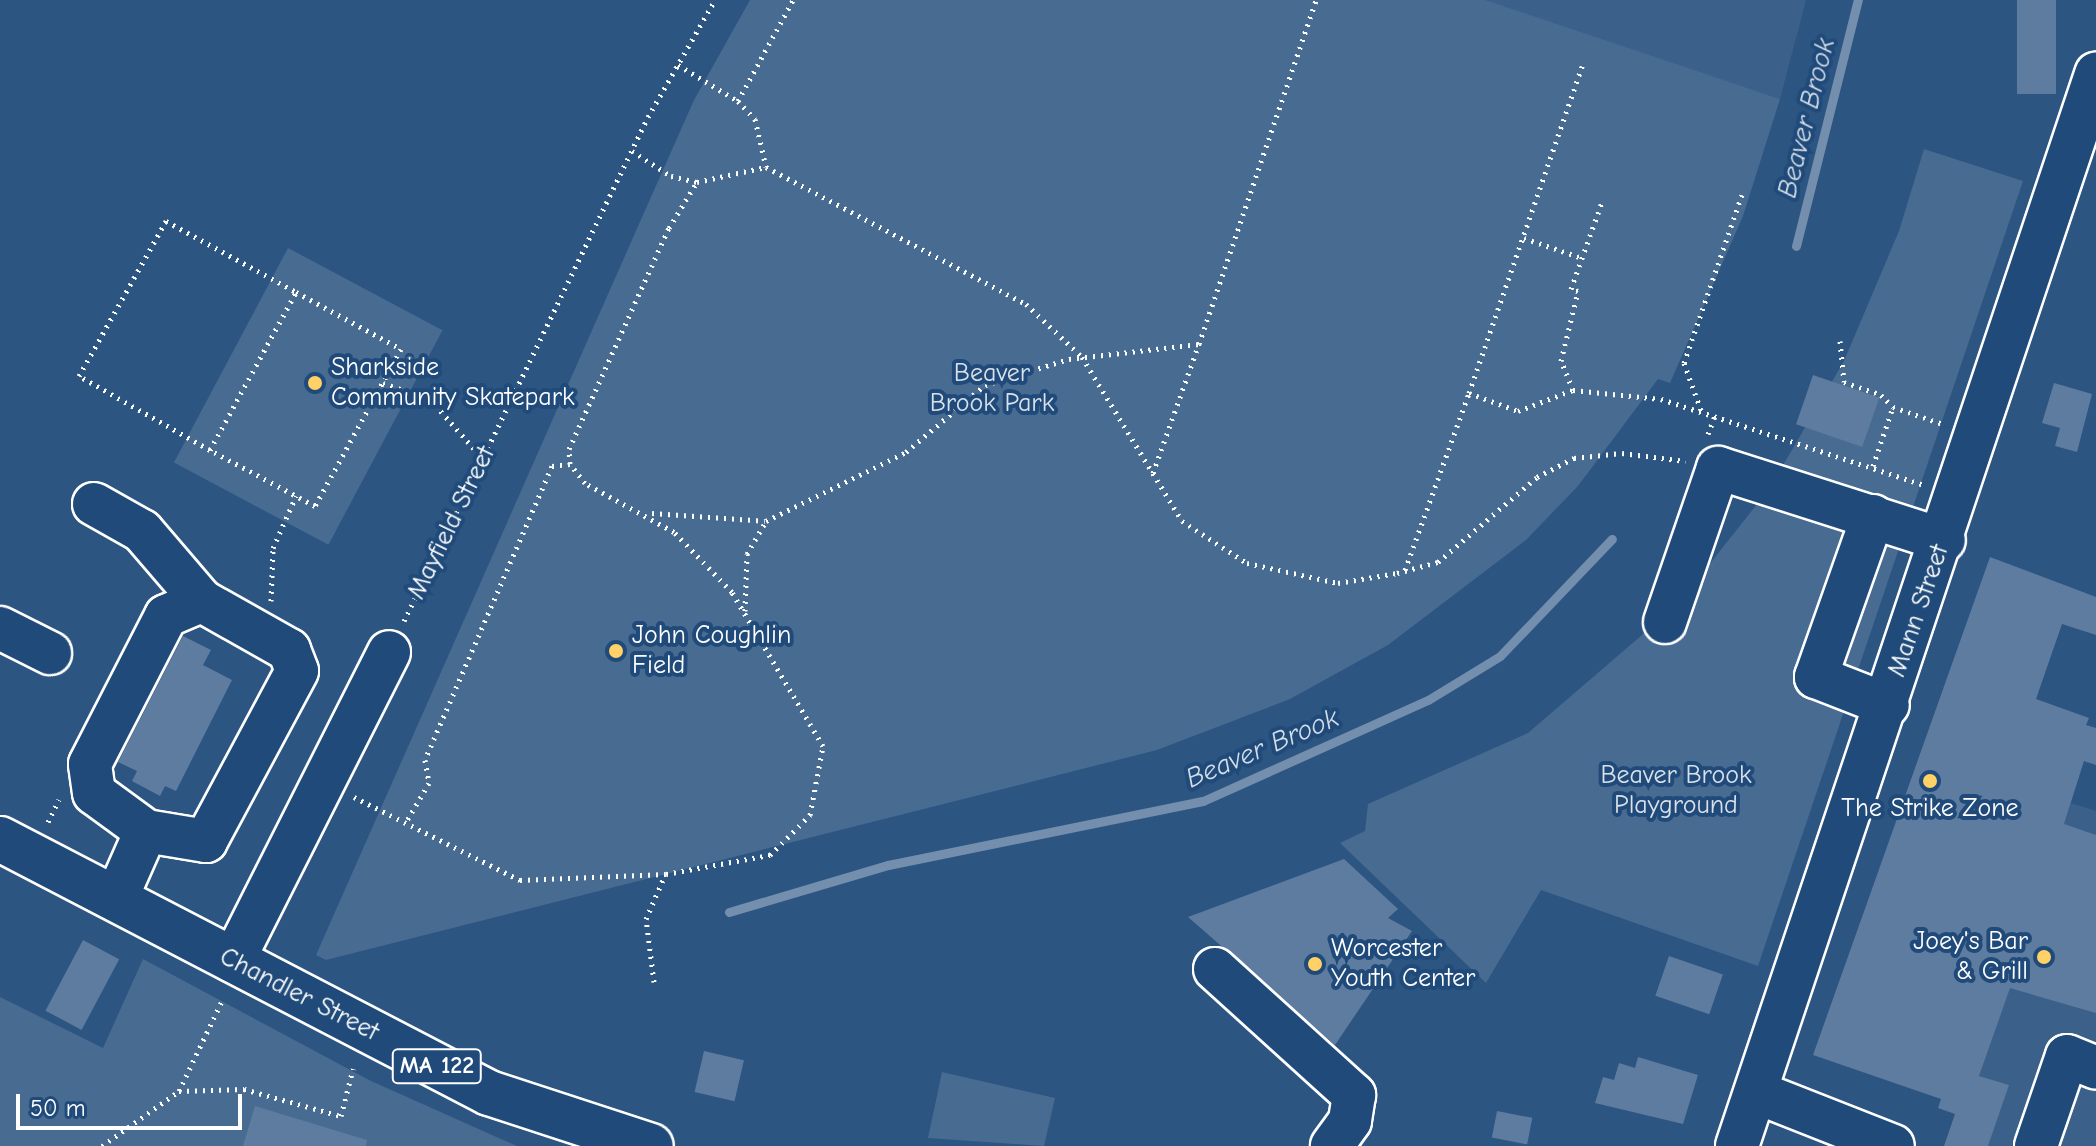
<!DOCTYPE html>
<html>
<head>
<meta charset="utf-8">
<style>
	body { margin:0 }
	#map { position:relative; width:2096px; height:1146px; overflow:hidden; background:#2c5582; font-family:"Comic Neue",sans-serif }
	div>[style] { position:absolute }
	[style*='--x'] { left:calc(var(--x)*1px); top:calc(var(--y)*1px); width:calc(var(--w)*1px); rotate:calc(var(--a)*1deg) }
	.built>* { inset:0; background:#3b618b }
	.green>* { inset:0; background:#486b92; transform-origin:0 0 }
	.stream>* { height:9px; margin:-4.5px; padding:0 4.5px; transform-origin:4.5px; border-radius:4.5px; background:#748fad }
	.building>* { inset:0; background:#5e7c9f; transform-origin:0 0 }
	.path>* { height:5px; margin-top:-2.5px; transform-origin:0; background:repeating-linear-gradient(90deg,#fff 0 2px,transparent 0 8px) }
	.roads { filter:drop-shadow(2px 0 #fff) drop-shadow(-2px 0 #fff) drop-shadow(0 2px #fff) drop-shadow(0 -2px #fff) }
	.minor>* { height:42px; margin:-21px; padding:0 21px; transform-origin:21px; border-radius:21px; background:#1f4a7a }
	.major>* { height:44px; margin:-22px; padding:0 22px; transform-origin:22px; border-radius:22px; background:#1f4a7a }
	.dots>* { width:22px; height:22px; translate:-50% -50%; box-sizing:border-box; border:4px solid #1f4a7a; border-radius:50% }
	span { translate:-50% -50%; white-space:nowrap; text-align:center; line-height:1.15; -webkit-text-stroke:8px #1f4a7a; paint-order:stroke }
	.shield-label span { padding:2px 6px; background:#1f4a7a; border:2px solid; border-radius:6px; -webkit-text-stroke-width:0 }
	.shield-label { font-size:24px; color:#fff; font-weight:700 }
	.poi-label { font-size:26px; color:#fff }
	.left { translate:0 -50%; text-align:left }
	.right { translate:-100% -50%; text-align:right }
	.park-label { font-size:26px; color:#dae1e9 }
	.street-label { font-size:26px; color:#fff }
	.water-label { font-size:28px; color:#d5dde6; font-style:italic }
	.scale { position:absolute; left:16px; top:1094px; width:226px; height:36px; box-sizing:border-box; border:4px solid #fff; border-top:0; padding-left:10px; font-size:24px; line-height:28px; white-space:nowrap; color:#fff; -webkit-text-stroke:6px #1f4a7a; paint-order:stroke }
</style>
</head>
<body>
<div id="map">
	<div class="built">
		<div style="clip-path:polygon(1478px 0,1806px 0,1780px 99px)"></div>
		<div style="clip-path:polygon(2071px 803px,2096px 811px,2096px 1146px,1988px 1146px,2008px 1086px,1979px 1076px)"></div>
	</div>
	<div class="green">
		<div style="clip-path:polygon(750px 0,1485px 0,1780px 99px,1743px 216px,1670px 383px,1658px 379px,1578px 486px,1526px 540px,1388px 645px,1290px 699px,1157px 750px,326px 960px,316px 955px,597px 319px,694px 100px)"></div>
		<div style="clip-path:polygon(1924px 149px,2023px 181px,1758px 966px,1541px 890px,1486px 983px,1340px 843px,1365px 831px,1368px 804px,1528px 733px,1678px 604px,1769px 489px,1844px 361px,1899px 231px)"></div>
		<div style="left:288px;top:248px;width:175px;height:243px;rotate:28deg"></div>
		<div style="clip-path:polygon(143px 959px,371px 1081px,517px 1146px,0 1146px,0 997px,103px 1048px)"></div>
		<div style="clip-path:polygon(942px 1072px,1055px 1098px,1044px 1146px,928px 1138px)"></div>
	</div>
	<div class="stream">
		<div style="--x:1796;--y:246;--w:254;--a:-75.9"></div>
		<div style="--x:729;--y:912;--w:166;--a:-16.5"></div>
		<div style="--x:888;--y:865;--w:321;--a:-11.5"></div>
		<div style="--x:1203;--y:801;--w:247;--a:-24.2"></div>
		<div style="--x:1428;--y:700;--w:84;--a:-31.4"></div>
		<div style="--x:1500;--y:656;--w:162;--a:-46.3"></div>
	</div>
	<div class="building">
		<div style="left:2017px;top:0;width:39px;height:94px"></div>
		<div style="left:1813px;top:375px;width:70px;height:52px;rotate:19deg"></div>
		<div style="clip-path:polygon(2054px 383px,2092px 394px,2077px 452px,2055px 446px,2060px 428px,2042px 423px)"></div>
		<div style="clip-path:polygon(1990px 557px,2096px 597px,2096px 635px,2062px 624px,2036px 699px,2089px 718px,2086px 725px,2096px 728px,2096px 765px,2084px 761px,2064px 824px,2096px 835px,2096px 1013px,2010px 988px,1979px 1076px,2009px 1085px,1988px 1146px,1944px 1146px,1955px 1114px,1938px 1108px,1941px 1099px,1813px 1055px)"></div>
		<div style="clip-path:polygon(183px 636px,211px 650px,203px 665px,232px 680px,176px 791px,165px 786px,160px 796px,132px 781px,137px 771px,118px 762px)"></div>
		<div style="clip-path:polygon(1344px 859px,1398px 909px,1388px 918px,1412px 931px,1335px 1045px,1188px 917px)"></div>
		<div style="left:83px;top:940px;width:41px;height:80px;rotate:28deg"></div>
		<div style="left:1669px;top:956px;width:57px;height:42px;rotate:19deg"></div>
		<div style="left:704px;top:1051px;width:41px;height:42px;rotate:13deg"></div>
		<div style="clip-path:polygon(1638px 1057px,1698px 1075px,1683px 1124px,1595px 1103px,1603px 1077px,1614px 1080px,1619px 1063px,1635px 1068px)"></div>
		<div style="clip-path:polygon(255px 1106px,367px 1140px,366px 1146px,243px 1146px)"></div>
		<div style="left:1497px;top:1111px;width:36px;height:27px;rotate:11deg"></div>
	</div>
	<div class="path">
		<div style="--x:678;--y:65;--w:70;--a:31"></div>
		<div style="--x:738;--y:101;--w:115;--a:-61.4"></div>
		<div style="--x:738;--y:101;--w:25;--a:47"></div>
		<div style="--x:755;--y:119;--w:49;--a:77.1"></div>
		<div style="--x:766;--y:167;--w:294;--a:27.8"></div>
		<div style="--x:1026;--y:304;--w:77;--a:43.4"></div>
		<div style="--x:1082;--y:357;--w:192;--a:58.6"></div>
		<div style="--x:1182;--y:521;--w:77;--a:32.9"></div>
		<div style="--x:1247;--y:563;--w:93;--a:12.4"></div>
		<div style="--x:1338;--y:583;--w:60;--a:-9.6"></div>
		<div style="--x:1397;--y:573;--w:42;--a:-15"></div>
		<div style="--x:1438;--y:562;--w:130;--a:-40.6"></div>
		<div style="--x:1537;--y:477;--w:42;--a:-27.2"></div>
		<div style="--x:1574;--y:458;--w:48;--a:-5.9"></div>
		<div style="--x:1622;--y:453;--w:64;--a:7.1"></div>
		<div style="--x:632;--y:151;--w:46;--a:32.7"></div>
		<div style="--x:671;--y:176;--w:27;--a:13"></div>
		<div style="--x:697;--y:182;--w:71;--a:-12.3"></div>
		<div style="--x:1524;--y:238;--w:61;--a:19"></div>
		<div style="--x:296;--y:292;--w:119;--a:28.5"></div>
		<div style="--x:401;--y:349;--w:179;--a:118.7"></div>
		<div style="--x:315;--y:506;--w:119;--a:-151.9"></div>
		<div style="--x:210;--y:450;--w:180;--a:-61.4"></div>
		<div style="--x:1840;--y:341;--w:41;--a:84.4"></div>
		<div style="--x:1844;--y:382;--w:39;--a:19"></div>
		<div style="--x:1881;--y:395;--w:17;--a:45"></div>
		<div style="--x:383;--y:383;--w:50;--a:18.8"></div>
		<div style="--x:430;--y:399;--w:80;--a:48.5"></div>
		<div style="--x:1573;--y:390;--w:31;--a:-112"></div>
		<div style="--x:1561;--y:361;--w:72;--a:-76.3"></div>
		<div style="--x:1578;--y:291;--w:7;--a:-164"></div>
		<div style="--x:1571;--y:289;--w:92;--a:-70.4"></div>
		<div style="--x:1469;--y:393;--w:346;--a:-70.9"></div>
		<div style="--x:1701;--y:410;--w:50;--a:-109.9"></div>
		<div style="--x:1684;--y:363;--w:178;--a:-71"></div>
		<div style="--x:1708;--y:434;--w:22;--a:-69"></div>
		<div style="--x:210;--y:450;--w:150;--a:-150.5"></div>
		<div style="--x:79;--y:376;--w:178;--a:-60.7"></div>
		<div style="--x:166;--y:221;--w:148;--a:28.6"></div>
		<div style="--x:570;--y:464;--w:15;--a:-94"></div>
		<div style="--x:569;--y:449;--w:243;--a:-65.7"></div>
		<div style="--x:669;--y:228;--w:54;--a:-58.7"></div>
		<div style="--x:1873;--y:466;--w:62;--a:-71.3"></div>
		<div style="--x:1893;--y:407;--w:53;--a:18.8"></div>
		<div style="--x:1153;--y:473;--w:137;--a:-70.4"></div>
		<div style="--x:652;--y:513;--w:113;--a:4"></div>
		<div style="--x:1405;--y:570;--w:188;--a:-70.1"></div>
		<div style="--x:1469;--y:393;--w:52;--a:20.2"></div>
		<div style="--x:1518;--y:411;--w:59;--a:-20.9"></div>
		<div style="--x:1573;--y:390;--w:88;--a:5.8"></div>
		<div style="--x:1661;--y:399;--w:277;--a:18.1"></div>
		<div style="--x:271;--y:601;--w:53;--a:-87.8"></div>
		<div style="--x:273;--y:548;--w:57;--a:-66.1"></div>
		<div style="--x:745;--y:611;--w:57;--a:-88"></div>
		<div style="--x:747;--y:554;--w:38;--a:-60"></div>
		<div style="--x:766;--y:521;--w:156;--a:-26.2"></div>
		<div style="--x:906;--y:452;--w:104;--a:-40.3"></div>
		<div style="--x:985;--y:385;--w:88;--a:-17.2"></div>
		<div style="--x:1069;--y:359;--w:131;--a:-6.6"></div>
		<div style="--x:1199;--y:344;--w:363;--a:-71.2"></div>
		<div style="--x:404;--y:621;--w:560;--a:-64.17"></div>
		<div style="--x:648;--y:117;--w:135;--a:-60.2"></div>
		<div style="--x:354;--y:797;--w:186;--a:26.6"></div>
		<div style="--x:520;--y:880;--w:146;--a:-2.4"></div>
		<div style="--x:666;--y:874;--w:106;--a:-10.4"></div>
		<div style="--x:770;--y:855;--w:57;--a:-45"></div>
		<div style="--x:810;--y:815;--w:70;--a:-79.3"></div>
		<div style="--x:823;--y:746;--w:179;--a:-120.6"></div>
		<div style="--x:732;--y:592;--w:83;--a:-134"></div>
		<div style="--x:674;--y:532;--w:102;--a:-151.2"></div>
		<div style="--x:585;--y:483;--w:24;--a:-128"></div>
		<div style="--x:570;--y:464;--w:18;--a:174"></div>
		<div style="--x:552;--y:466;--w:320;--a:113.4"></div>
		<div style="--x:425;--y:760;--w:23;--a:80"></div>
		<div style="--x:429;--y:783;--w:45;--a:120.5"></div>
		<div style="--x:48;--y:822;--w:25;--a:-64"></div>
		<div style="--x:654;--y:982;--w:64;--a:-97.2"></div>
		<div style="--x:646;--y:919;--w:48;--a:-66.6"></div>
		<div style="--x:179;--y:1091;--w:65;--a:-1.8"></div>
		<div style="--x:244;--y:1089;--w:101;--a:15.6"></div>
		<div style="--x:341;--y:1116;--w:49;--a:-75.7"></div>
		<div style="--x:102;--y:1146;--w:95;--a:-35.5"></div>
		<div style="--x:179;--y:1091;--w:100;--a:-64.5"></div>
	</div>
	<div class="roads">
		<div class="minor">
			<div style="--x:94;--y:504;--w:55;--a:29.4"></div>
			<div style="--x:142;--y:531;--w:92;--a:49.4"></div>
			<div style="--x:1873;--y:516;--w:171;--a:109.5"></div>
			<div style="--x:1816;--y:677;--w:77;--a:21.3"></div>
			<div style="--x:202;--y:601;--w:100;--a:29.4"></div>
			<div style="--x:289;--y:650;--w:22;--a:69"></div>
			<div style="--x:297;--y:671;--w:193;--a:118.2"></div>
			<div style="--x:206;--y:841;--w:61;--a:-170.5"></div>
			<div style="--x:146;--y:831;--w:64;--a:-143.8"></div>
			<div style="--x:94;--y:793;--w:29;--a:-98"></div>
			<div style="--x:90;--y:764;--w:166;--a:-62.8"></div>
			<div style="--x:166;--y:616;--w:39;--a:-23"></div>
			<div style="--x:1665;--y:622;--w:163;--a:-71"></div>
			<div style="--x:1718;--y:468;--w:237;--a:17.7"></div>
			<div style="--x:0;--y:628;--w:56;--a:26.6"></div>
			<div style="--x:116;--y:899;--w:74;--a:-66.2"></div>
			<div style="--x:233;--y:961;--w:346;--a:-63.2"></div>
			<div style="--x:1215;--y:969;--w:188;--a:42.2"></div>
			<div style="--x:1354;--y:1095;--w:26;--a:99"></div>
			<div style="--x:1350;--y:1121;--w:31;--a:126"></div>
			<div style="--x:1756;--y:1092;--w:147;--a:21.5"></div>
			<div style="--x:1737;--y:1146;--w:1131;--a:-71.48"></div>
			<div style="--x:2036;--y:1146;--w:95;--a:-71"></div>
			<div style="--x:2067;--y:1056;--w:31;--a:22"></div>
		</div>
		<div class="major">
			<div style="--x:0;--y:839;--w:551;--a:27.45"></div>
			<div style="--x:489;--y:1093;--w:170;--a:18.1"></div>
		</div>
	</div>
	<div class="dots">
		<div style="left:315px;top:383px;background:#ffd166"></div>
		<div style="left:616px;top:651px;background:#ffd166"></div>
		<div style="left:1930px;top:781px;background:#ffd166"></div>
		<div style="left:2044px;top:957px;background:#ffd166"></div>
		<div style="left:1315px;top:964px;background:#ffd166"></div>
	</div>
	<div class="shield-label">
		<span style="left:437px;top:1066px">MA 122</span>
	</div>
	<div class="poi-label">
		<span class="left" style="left:331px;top:383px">Sharkside<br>Community Skatepark</span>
		<span class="left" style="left:632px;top:651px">John Coughlin<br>Field</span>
		<span style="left:1930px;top:809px">The Strike Zone</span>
		<span class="right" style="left:2028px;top:957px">Joey's Bar<br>&amp; Grill</span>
		<span class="left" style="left:1331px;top:964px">Worcester<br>Youth Center</span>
	</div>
	<div class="park-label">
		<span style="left:992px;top:389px">Beaver<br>Brook Park</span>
		<span style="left:1676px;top:791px">Beaver Brook<br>Playground</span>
	</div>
	<div class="street-label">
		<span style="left:452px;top:523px;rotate:-64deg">Mayfield Street</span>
		<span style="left:1919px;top:611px;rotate:-71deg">Mann Street</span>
		<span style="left:299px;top:995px;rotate:27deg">Chandler Street</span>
	</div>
	<div class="water-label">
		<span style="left:1806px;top:118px;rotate:-76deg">Beaver Brook</span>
		<span style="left:1262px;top:748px;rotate:-23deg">Beaver Brook</span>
	</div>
	<div class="scale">50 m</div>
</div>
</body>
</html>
